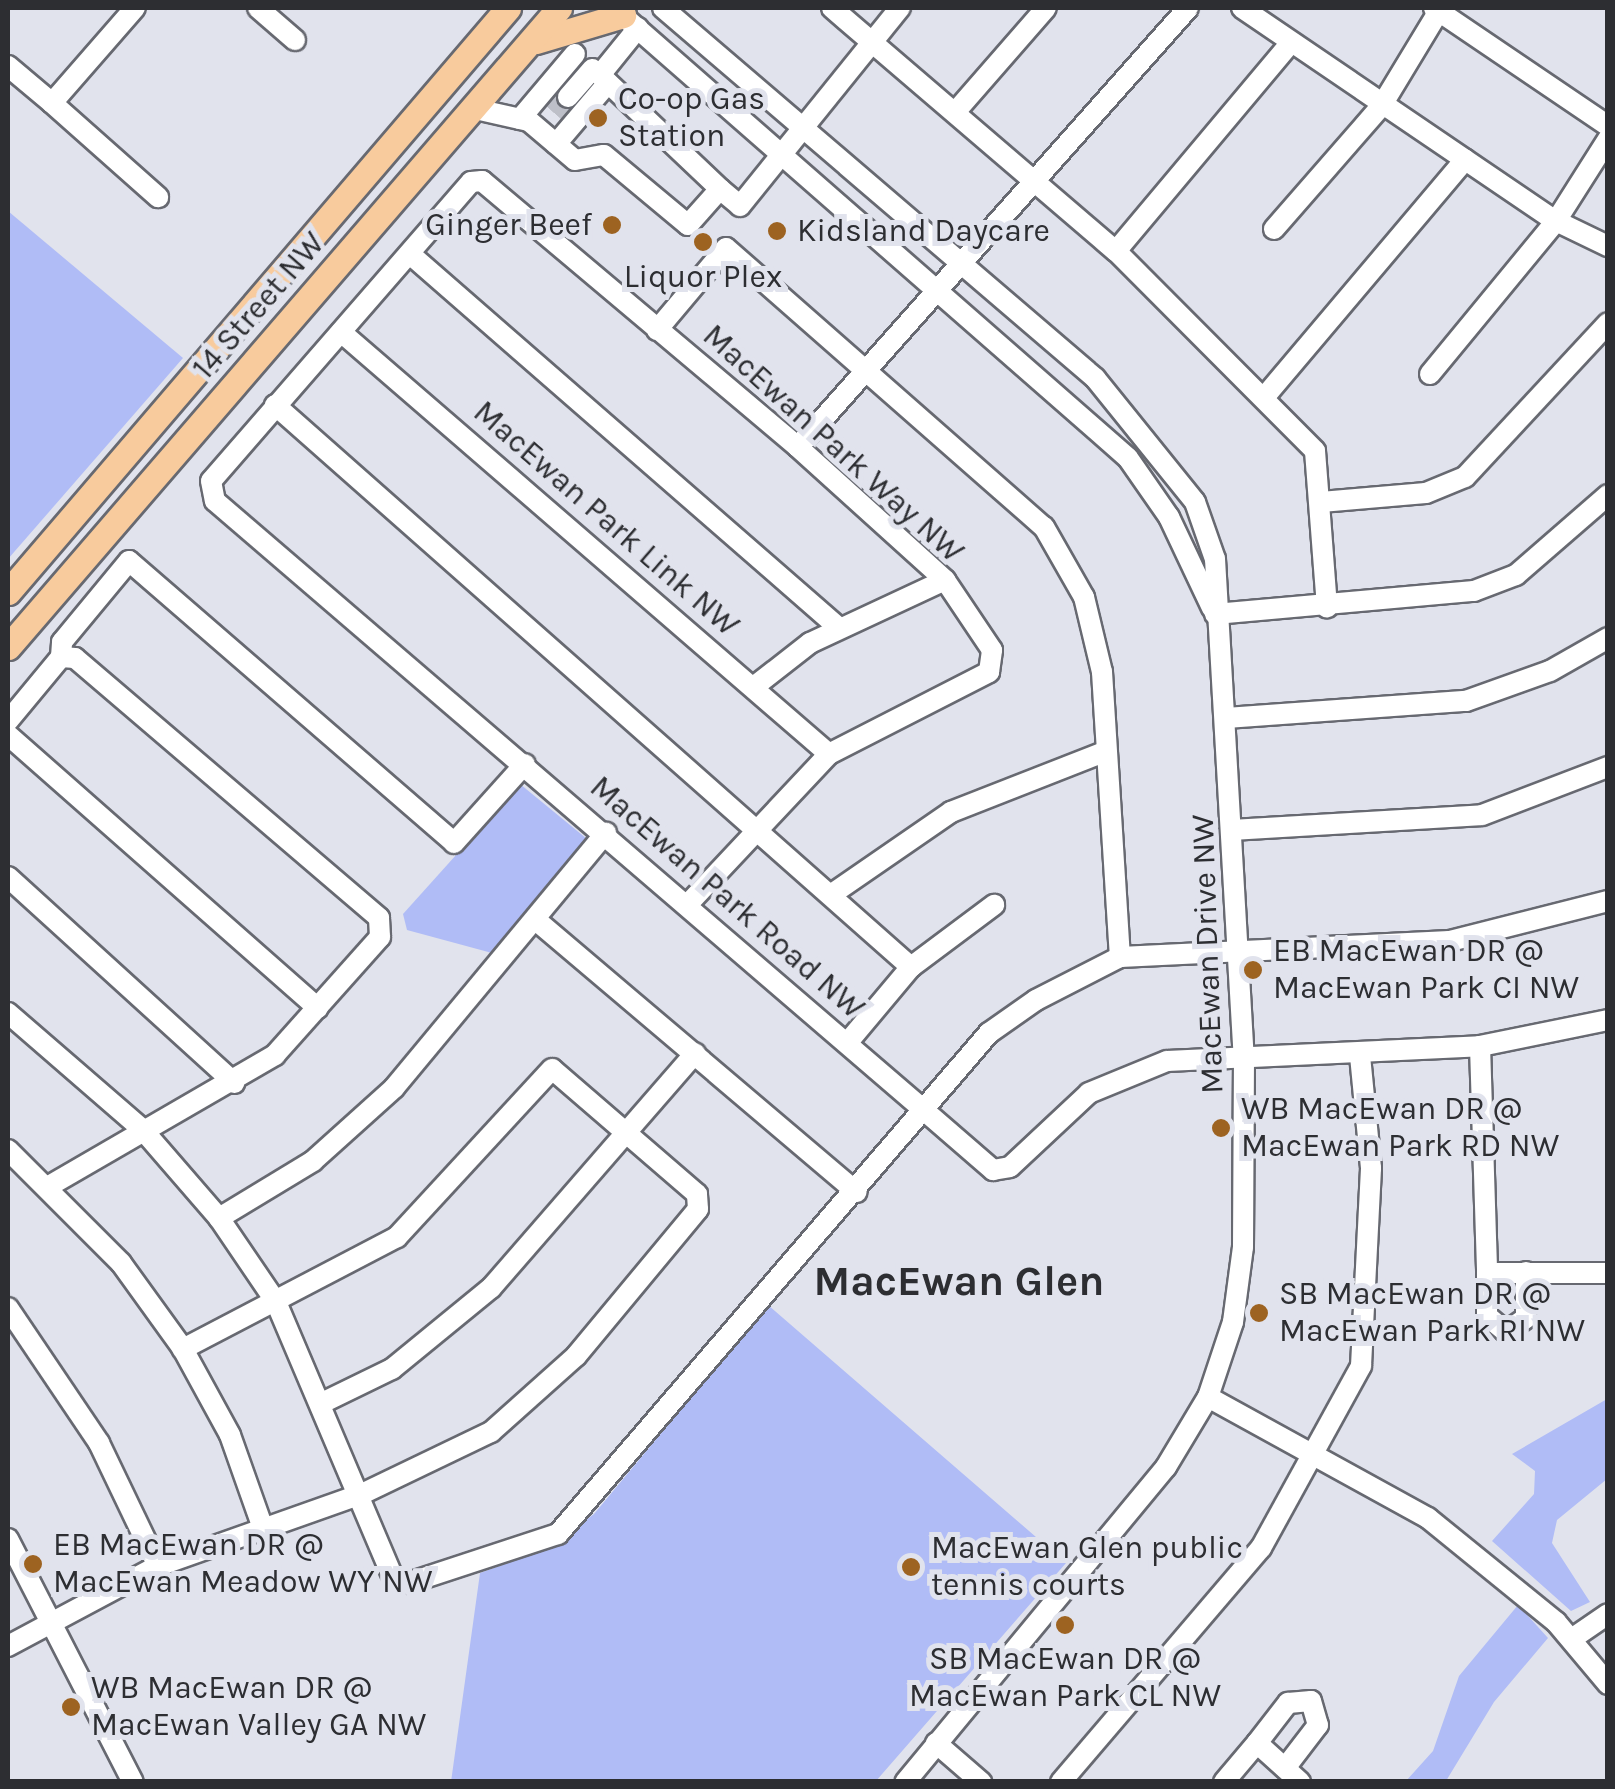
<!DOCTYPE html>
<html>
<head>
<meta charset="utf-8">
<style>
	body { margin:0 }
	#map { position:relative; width:1615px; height:1789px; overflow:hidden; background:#e1e3ed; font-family:Karla,sans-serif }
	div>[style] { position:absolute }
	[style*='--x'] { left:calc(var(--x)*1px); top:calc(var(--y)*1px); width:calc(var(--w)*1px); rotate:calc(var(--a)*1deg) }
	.green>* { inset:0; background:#b0bcf6 }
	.minor-tunnel>* { height:20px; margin-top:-10px; transform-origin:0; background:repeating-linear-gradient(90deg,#bdbfc8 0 20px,transparent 0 30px) }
	.roads { filter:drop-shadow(2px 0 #676971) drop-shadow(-2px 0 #676971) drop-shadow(0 2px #676971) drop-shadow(0 -2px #676971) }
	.minor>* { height:20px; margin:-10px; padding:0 10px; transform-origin:10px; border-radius:10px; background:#fff }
	.major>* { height:25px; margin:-12.5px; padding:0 12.5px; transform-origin:12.5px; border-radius:12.5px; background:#f8cb9d }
	.dots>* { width:28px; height:28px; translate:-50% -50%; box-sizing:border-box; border:5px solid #e1e3ed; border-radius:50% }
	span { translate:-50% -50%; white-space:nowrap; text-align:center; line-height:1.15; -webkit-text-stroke:10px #e1e3ed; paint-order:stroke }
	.poi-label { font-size:32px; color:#2d2e32 }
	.left { translate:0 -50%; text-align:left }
	.right { translate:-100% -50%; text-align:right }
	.street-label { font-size:32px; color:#2d2e32 }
	.district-label { font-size:42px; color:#2d2e32; font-weight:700 }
	.frame { position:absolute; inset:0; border:10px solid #2d2e32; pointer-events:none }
</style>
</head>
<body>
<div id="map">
	<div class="green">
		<div style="clip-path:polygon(8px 211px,183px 358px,8px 559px)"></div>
		<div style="clip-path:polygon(520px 784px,587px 839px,492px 953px,407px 930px,403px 914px)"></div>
		<div style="clip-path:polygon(768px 1305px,1066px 1563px,876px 1781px,451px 1782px,480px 1573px,549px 1548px,594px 1514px)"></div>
		<div style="clip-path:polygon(1607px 1399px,1607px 1479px,1557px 1520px,1552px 1543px,1590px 1602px,1571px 1611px,1492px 1541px,1534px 1494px,1535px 1471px,1512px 1454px)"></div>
		<div style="clip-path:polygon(1518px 1605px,1548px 1638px,1494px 1702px,1446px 1781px,1406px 1781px,1433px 1751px,1459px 1676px)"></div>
	</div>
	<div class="minor-tunnel">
		<div style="--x:554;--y:113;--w:21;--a:-49"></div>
	</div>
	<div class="roads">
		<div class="minor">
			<div style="--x:258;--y:8;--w:49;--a:40.9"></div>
			<div style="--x:614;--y:8;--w:683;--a:41.2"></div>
			<div style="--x:1128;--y:458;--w:72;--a:55.2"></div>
			<div style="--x:1169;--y:517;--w:101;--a:64.7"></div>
			<div style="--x:663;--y:8;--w:569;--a:40.58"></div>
			<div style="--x:1095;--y:378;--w:159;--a:51.1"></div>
			<div style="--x:1195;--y:502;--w:60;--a:70.7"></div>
			<div style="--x:1215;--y:559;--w:499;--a:86.7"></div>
			<div style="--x:1244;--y:1057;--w:190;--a:90.3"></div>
			<div style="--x:1243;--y:1247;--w:76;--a:97.6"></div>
			<div style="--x:1233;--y:1322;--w:79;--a:108.4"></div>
			<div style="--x:1208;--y:1397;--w:82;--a:121"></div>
			<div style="--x:1166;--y:1467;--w:409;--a:129.6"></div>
			<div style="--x:832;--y:8;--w:374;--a:40.6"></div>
			<div style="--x:1116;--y:251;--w:282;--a:45.1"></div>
			<div style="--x:1315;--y:451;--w:157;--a:85.6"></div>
			<div style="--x:1242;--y:8;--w:379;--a:34.2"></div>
			<div style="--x:1556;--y:221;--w:58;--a:25.7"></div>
			<div style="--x:1434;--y:8;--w:210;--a:34.1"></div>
			<div style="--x:638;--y:28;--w:60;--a:129"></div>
			<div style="--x:600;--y:75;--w:166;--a:43.5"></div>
			<div style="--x:8;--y:66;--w:57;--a:40.1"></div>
			<div style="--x:52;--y:103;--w:126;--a:-48.9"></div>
			<div style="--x:568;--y:97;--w:37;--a:-49"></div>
			<div style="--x:52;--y:103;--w:142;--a:41.6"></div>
			<div style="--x:471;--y:108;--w:59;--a:12.6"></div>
			<div style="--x:529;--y:121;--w:60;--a:40.3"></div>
			<div style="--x:575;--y:160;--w:29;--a:-10"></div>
			<div style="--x:604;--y:155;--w:109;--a:39.8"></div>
			<div style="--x:688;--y:225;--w:48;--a:-48.4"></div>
			<div style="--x:720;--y:189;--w:26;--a:40"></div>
			<div style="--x:740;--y:206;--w:255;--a:-51.1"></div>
			<div style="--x:957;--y:110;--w:135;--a:-48.9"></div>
			<div style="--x:520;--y:119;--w:85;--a:-49.8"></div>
			<div style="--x:556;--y:144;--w:80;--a:-49.6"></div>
			<div style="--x:1274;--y:229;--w:164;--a:-48.9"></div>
			<div style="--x:1382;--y:105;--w:110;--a:-58.8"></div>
			<div style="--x:1116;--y:251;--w:270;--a:-50"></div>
			<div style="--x:410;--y:254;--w:569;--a:41.08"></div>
			<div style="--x:657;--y:330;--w:107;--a:-49.9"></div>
			<div style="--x:726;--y:248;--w:423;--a:41.3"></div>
			<div style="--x:1044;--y:527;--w:81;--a:60.3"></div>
			<div style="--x:1084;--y:597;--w:77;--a:76.5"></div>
			<div style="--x:1102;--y:672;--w:286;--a:86.4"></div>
			<div style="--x:341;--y:332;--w:645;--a:40.85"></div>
			<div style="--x:1430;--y:374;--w:198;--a:-50.5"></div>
			<div style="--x:1556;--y:221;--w:97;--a:-57.6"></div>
			<div style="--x:1267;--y:394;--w:307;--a:-49.8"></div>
			<div style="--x:275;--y:405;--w:849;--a:41.47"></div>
			<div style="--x:798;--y:447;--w:587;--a:-48.38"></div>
			<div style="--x:1321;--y:502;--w:105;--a:-4.9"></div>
			<div style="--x:1426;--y:493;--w:42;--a:-22.3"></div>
			<div style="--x:1465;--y:477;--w:210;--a:-47.1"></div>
			<div style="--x:1215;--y:614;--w:260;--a:-5.1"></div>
			<div style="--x:1474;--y:591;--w:45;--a:-20.9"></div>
			<div style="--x:1516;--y:575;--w:122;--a:-41"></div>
			<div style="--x:61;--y:657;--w:15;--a:-86"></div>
			<div style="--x:62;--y:642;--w:105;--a:-50.4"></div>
			<div style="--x:129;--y:561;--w:430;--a:40.9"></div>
			<div style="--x:454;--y:843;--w:106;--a:-48.1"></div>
			<div style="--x:755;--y:686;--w:70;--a:-38"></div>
			<div style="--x:810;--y:643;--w:149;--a:-25"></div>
			<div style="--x:1226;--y:718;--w:241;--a:-4.1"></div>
			<div style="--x:1466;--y:701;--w:89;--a:-19.7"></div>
			<div style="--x:1550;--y:671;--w:67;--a:-29.6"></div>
			<div style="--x:8;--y:721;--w:83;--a:-50.4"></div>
			<div style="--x:61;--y:657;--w:14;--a:4"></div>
			<div style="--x:75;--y:658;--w:400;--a:40.5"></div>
			<div style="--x:379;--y:918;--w:19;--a:87"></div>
			<div style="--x:380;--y:937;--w:158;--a:131.7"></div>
			<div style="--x:275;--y:1055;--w:259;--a:149.9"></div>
			<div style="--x:8;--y:735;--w:413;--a:41.4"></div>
			<div style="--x:1233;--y:830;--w:249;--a:-3.4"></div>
			<div style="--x:1482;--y:815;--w:135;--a:-20.9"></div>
			<div style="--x:8;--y:877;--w:306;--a:42.3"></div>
			<div style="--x:832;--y:894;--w:145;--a:-34.6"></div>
			<div style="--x:951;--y:812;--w:164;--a:-21.4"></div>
			<div style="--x:689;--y:903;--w:204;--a:-46.8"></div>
			<div style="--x:829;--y:754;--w:180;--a:-27.1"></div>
			<div style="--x:989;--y:672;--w:22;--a:-82"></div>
			<div style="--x:992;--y:650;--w:84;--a:-123.9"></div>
			<div style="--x:945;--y:580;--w:198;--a:-137.9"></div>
			<div style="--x:798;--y:447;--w:413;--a:-139.9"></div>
			<div style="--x:482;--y:181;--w:11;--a:175"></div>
			<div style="--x:471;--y:182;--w:396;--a:131"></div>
			<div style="--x:211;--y:481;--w:20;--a:79"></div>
			<div style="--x:215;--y:501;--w:937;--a:40.67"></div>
			<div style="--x:926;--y:1112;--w:89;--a:40.9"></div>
			<div style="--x:993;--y:1170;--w:17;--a:-10"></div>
			<div style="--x:1010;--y:1167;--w:108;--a:-43.1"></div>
			<div style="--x:1089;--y:1093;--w:84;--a:-22.3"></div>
			<div style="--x:1167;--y:1061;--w:313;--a:-2.7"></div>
			<div style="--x:537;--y:921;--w:419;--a:40.3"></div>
			<div style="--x:8;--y:1013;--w:177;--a:40.9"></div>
			<div style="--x:142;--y:1129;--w:118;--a:49.1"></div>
			<div style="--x:219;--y:1218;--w:102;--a:55.8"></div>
			<div style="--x:276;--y:1302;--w:299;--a:67"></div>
			<div style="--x:393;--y:1577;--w:17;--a:21"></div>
			<div style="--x:409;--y:1583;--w:157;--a:-18.2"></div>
			<div style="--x:558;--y:1534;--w:661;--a:-49.3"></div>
			<div style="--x:989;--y:1033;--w:57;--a:-35.1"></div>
			<div style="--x:1036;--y:1000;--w:94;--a:-27.1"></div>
			<div style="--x:1120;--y:957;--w:330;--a:-2.8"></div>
			<div style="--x:1450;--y:941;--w:163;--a:-14.2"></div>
			<div style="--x:1608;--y:1020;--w:131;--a:168.5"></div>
			<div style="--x:1480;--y:1046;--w:227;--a:88.2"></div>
			<div style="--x:1487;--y:1273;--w:121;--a:0"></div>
			<div style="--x:848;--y:1042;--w:98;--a:-50"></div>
			<div style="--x:911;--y:967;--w:104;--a:-36.8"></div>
			<div style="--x:8;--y:1150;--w:160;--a:45"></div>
			<div style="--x:121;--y:1263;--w:106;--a:54.2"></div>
			<div style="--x:183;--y:1349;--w:98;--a:61.3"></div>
			<div style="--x:230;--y:1435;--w:99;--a:70.5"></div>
			<div style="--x:219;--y:1218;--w:110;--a:-31.2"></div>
			<div style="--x:313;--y:1161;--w:109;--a:-42"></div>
			<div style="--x:394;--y:1088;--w:332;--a:-50.3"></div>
			<div style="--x:1487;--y:1273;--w:43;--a:90"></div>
			<div style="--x:1487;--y:1316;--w:25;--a:40"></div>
			<div style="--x:1506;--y:1332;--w:24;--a:-35"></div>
			<div style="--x:1526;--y:1318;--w:46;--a:-90"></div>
			<div style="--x:8;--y:1308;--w:163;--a:56"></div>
			<div style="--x:99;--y:1443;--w:136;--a:64.4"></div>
			<div style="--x:1208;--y:1397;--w:251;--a:28.8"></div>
			<div style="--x:1428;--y:1518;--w:165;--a:39.1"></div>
			<div style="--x:1556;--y:1622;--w:81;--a:50"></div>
			<div style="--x:326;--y:1401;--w:73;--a:-25.9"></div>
			<div style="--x:392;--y:1369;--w:128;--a:-39.3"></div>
			<div style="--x:491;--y:1288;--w:311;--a:-49"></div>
			<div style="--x:8;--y:1539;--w:273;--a:62.8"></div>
			<div style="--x:1573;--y:1638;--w:42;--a:-34.4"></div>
			<div style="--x:8;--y:1646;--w:170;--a:-28.1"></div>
			<div style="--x:158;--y:1566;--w:219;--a:-19.5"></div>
			<div style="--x:364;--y:1493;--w:141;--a:-25.7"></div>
			<div style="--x:491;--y:1432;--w:114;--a:-41.8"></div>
			<div style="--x:576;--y:1356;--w:191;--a:-50.3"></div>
			<div style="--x:698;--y:1209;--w:15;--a:-94"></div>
			<div style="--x:697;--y:1194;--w:191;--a:-139.2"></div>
			<div style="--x:552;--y:1069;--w:229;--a:132.7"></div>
			<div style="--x:397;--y:1237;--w:242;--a:152.4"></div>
			<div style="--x:936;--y:1743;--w:60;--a:40.9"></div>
			<div style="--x:1257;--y:1743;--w:51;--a:-52.2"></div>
			<div style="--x:1288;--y:1703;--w:23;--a:-5"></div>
			<div style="--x:1311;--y:1701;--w:25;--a:74"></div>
			<div style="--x:1318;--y:1725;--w:54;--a:127.5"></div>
			<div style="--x:1061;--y:1782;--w:308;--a:-49.5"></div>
			<div style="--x:1261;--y:1548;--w:208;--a:-61.2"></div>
			<div style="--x:1361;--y:1366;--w:198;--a:-87.1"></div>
			<div style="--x:1371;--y:1168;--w:114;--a:-95.6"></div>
			<div style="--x:1224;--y:1782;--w:51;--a:-49.8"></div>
			<div style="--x:1257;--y:1743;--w:58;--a:42.2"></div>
		</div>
		<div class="major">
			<div style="--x:536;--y:41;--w:91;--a:-16.6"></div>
			<div style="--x:8;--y:592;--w:769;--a:-49.43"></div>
			<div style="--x:8;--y:647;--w:844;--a:-49.23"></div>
		</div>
	</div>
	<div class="dots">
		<div style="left:598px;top:118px;background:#9d6321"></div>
		<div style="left:612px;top:225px;background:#9d6321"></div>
		<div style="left:777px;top:231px;background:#9d6321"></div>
		<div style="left:703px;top:242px;background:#9d6321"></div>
		<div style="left:1253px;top:970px;background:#9d6321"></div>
		<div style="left:1221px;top:1128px;background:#9d6321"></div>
		<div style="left:1259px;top:1313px;background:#9d6321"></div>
		<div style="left:33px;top:1564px;background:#9d6321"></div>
		<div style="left:911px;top:1567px;background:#9d6321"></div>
		<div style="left:1065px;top:1625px;background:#9d6321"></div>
		<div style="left:71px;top:1707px;background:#9d6321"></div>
	</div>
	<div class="poi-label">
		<span class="left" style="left:618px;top:118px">Co-op Gas<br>Station</span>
		<span class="right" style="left:592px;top:225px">Ginger Beef</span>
		<span class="left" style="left:797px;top:231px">Kidsland Daycare</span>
		<span style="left:703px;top:277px">Liquor Plex</span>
		<span class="left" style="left:1273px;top:970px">EB MacEwan DR @<br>MacEwan Park CI NW</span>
		<span class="left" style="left:1241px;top:1128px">WB MacEwan DR @<br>MacEwan Park RD NW</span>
		<span class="left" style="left:1279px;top:1313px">SB MacEwan DR @<br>MacEwan Park RI NW</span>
		<span class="left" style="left:53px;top:1564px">EB MacEwan DR @<br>MacEwan Meadow WY NW</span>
		<span class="left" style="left:931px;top:1567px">MacEwan Glen public<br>tennis courts</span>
		<span style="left:1065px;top:1678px">SB MacEwan DR @<br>MacEwan Park CL NW</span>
		<span class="left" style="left:91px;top:1707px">WB MacEwan DR @<br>MacEwan Valley GA NW</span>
	</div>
	<div class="street-label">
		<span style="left:259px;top:306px;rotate:-49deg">14 Street NW</span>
		<span style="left:833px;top:444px;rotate:42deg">MacEwan Park Way NW</span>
		<span style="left:606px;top:519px;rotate:41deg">MacEwan Park Link NW</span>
		<span style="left:727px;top:898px;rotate:41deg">MacEwan Park Road NW</span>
		<span style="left:1208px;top:954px;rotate:-92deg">MacEwan Drive NW</span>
	</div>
	<div class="district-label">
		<span style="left:959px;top:1281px">MacEwan Glen</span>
	</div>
	<div class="frame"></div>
</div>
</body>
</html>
